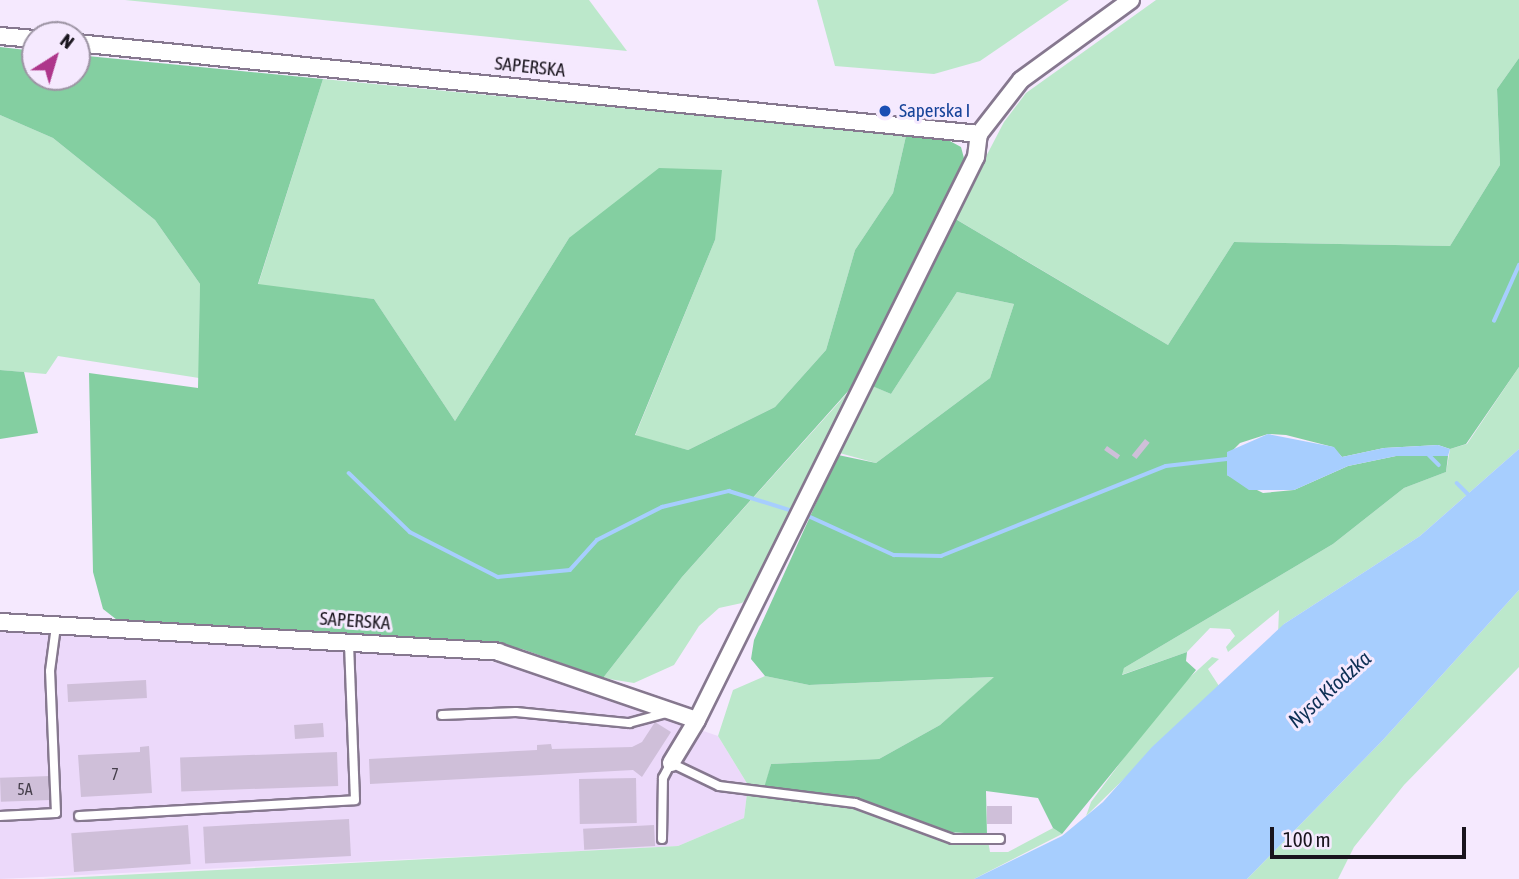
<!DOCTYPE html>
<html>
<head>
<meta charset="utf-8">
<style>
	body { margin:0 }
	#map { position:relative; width:1519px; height:879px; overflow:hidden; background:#f5e9fe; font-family:"Asap Condensed",sans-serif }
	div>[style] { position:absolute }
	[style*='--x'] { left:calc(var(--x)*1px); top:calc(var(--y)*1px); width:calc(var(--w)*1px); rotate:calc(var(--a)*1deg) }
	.built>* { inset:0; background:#ecd9fa }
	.green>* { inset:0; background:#bce8cb }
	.forest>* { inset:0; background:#84cfa1 }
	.water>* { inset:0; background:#a7cefe }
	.stream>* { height:3.5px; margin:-1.75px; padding:0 1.75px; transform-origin:1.75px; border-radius:1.75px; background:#a7cefe }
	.building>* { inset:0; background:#cfbfd9; transform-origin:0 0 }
	.roads { filter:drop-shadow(2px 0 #86788f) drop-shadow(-2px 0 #86788f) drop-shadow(0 2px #86788f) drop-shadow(0 -2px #86788f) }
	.service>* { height:8px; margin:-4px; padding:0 4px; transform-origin:4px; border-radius:4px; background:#fff }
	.minor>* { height:16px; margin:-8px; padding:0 8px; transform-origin:8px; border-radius:8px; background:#fff }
	.dots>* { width:19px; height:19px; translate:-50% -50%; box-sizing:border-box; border:4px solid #f5e9fe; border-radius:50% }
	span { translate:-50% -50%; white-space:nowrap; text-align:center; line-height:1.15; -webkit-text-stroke:6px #f5e9fe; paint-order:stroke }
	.number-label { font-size:16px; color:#463f4c }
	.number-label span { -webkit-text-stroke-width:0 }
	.street-label { font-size:19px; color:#19141d }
	.transit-label { font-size:19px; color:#164399 }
	.left { translate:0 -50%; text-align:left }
	.water-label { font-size:21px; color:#0d2f54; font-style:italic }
	.north { position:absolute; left:21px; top:21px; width:70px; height:70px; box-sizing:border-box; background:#f5e9fe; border:2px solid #9d94a4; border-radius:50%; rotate:37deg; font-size:19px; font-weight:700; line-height:28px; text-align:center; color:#19141d }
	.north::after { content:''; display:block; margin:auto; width:24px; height:32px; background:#ae368b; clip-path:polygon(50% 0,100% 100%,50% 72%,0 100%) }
	.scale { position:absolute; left:1270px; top:827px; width:196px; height:32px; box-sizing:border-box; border:4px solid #19141d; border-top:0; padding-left:9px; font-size:21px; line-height:24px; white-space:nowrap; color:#19141d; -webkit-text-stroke:5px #f5e9fe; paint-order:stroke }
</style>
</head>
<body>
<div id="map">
	<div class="built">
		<div style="clip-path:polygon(0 632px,482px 659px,530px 672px,718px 736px,748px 785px,744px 818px,678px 846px,0 879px)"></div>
	</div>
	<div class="green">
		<div style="clip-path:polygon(125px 0,589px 0,627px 51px)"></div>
		<div style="clip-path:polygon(817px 0,1069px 0,980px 61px,934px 74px,835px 66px)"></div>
		<div style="clip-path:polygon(1156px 0,1519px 0,1519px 58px,1497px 89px,1500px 165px,1450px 246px,1234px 242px,1168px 345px,954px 218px,1004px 122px,1026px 93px)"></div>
		<div style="clip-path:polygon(323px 79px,906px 136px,893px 193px,855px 250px,826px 350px,775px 407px,688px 450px,635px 436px,715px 240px,569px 238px,455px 421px,374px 299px,258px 285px)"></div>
		<div style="clip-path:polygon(0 115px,53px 138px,155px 220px,200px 284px,199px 378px,58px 356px,46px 374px,0 370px)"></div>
		<div style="clip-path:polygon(957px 292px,1014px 304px,990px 378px,876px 463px,825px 449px,756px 589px,742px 603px,719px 608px,699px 626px,674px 665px,634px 683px,603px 678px,682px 577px,859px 380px,891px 394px)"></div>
		<div style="clip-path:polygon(1519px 367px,1519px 449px,1420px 536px,1284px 624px,1278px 634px,1279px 610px,1228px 652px,1226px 647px,1235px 636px,1230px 629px,1210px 628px,1187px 652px,1121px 675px,1124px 668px,1333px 544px,1404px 488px,1446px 472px,1450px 449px,1467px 444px)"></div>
		<div style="clip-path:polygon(1519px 590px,1519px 667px,1404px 785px,1354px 847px,1338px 879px,1247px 879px,1382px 741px)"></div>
		<div style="clip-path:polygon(1212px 657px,1219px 659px,1208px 669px,1219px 686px,1086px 816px,1091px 802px,1144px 731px,1177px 689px)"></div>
		<div style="clip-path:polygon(765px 676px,809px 685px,995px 677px,940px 725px,879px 759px,771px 764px,765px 787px,859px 800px,941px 831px,987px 835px,990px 852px,1008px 852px,1053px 828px,1062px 834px,974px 879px,43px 879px,678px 846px,744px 818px,748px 785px,718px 736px,733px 690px)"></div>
	</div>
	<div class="forest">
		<div style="clip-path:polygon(0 47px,35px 51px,35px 77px,77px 77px,77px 55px,323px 79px,258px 284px,374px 299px,455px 421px,569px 238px,659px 168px,722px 170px,715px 240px,635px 435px,688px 450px,775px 407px,826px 350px,855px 250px,893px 193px,906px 136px,948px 140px,961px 147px,965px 162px,942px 211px,1168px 345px,1234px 242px,1450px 246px,1500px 165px,1497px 89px,1519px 58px,1519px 367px,1466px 444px,1450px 449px,1438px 445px,1384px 448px,1342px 457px,1333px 447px,1286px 435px,1268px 434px,1240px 443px,1232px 451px,1227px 475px,1263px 493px,1294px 490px,1348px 466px,1396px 456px,1448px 456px,1446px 472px,1404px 488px,1333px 544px,1124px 668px,1122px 675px,1187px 652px,1186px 661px,1196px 670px,1062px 834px,1053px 828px,1038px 798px,986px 791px,987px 835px,941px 831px,859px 800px,764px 788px,771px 764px,879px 759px,940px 725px,994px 677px,809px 685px,765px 676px,751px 659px,754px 640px,838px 455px,876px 463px,990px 378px,1014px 304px,957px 292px,891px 394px,858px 380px,682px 577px,603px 678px,522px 649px,459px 640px,121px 623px,103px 609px,93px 572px,89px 373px,198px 388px,200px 284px,155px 220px,53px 138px,0 115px)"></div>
		<div style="clip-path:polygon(0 370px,24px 372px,38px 433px,0 439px)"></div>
	</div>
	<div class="water">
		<div style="clip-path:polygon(1268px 434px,1334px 447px,1342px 457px,1384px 448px,1438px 445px,1450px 449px,1448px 456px,1396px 456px,1348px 466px,1294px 490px,1249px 490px,1227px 475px,1227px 452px)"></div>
		<div style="clip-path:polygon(1519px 449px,1519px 590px,1382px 741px,1247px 879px,974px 879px,1062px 836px,1103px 802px,1152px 747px,1284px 624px,1420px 536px)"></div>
	</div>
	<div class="stream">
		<div style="--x:1494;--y:321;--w:61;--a:-65.9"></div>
		<div style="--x:1429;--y:455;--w:14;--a:45"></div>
		<div style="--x:349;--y:473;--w:85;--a:44"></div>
		<div style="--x:410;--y:532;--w:99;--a:27.1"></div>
		<div style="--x:498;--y:577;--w:72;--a:-5.6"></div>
		<div style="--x:570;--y:570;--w:40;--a:-48"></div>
		<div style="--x:597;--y:540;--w:73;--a:-26.9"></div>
		<div style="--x:662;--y:507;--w:69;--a:-13.4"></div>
		<div style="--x:729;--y:491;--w:70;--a:17.4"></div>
		<div style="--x:1457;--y:483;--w:18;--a:45"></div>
		<div style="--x:804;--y:514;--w:99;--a:24.5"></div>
		<div style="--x:894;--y:555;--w:47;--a:1.2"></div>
		<div style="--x:941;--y:556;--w:242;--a:-21.8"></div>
		<div style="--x:1166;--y:466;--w:61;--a:-6.5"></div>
	</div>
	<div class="building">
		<div style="left:1145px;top:439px;width:6px;height:21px;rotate:39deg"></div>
		<div style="left:1107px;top:446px;width:16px;height:5px;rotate:35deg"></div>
		<div style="left:146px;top:680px;width:18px;height:79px;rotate:87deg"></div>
		<div style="clip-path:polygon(655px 722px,671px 732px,642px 777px,633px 770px,370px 784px,369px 759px,537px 750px,537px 745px,551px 744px,552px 749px,632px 747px,642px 742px)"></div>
		<div style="left:323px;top:723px;width:14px;height:29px;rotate:86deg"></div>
		<div style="clip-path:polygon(149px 746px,152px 793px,81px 797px,78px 755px,140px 752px,140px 747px)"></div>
		<div style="left:337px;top:752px;width:34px;height:157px;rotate:88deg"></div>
		<div style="left:50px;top:776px;width:24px;height:50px;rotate:88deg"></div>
		<div style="left:636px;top:778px;width:45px;height:57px;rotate:89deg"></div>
		<div style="left:1012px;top:806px;width:18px;height:25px;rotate:90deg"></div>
		<div style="left:349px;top:819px;width:37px;height:146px;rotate:87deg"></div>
		<div style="left:188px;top:825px;width:39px;height:117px;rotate:86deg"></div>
		<div style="left:654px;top:825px;width:21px;height:71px;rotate:87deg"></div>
	</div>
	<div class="roads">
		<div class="service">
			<div style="--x:442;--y:715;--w:74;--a:-2.3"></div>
			<div style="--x:516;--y:712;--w:114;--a:5.6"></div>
			<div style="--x:629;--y:723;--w:39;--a:-15"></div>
			<div style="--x:0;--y:816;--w:56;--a:-3.1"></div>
			<div style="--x:56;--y:813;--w:142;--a:-92.4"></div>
			<div style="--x:50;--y:671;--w:45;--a:-82.4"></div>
			<div style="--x:79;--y:816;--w:276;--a:-3.3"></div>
			<div style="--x:355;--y:800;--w:158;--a:-92.2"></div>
			<div style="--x:662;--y:839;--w:61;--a:-89.1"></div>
			<div style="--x:663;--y:778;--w:17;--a:-62"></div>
			<div style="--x:671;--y:763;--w:53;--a:25.6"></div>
			<div style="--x:719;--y:786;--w:137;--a:7.1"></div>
			<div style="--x:855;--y:803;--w:104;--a:20.2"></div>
			<div style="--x:953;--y:839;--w:47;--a:0"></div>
		</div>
		<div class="minor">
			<div style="--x:0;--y:36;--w:35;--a:5"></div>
			<div style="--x:77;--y:43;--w:907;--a:5.76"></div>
			<div style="--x:0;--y:622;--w:499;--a:3.4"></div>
			<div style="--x:498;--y:652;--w:210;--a:18.9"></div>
			<div style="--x:671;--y:763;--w:50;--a:-58.8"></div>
			<div style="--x:697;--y:720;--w:628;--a:-63.64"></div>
			<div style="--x:976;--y:157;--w:23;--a:-83"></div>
			<div style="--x:979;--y:134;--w:68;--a:-52.1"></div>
			<div style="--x:1021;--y:80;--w:136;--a:-36"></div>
		</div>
	</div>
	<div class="dots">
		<div style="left:885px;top:111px;background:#1a4fb4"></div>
	</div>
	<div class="number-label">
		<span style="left:115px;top:774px">7</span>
		<span style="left:25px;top:789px">5A</span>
	</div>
	<div class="street-label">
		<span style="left:530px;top:67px;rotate:6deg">SAPERSKA</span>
		<span style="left:355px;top:621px;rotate:4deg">SAPERSKA</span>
	</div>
	<div class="transit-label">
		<span class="left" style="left:899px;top:111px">Saperska I</span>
	</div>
	<div class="water-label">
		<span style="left:1329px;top:689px;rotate:-42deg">Nysa Kłodzka</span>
	</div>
	<div class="north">N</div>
	<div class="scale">100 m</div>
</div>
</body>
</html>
